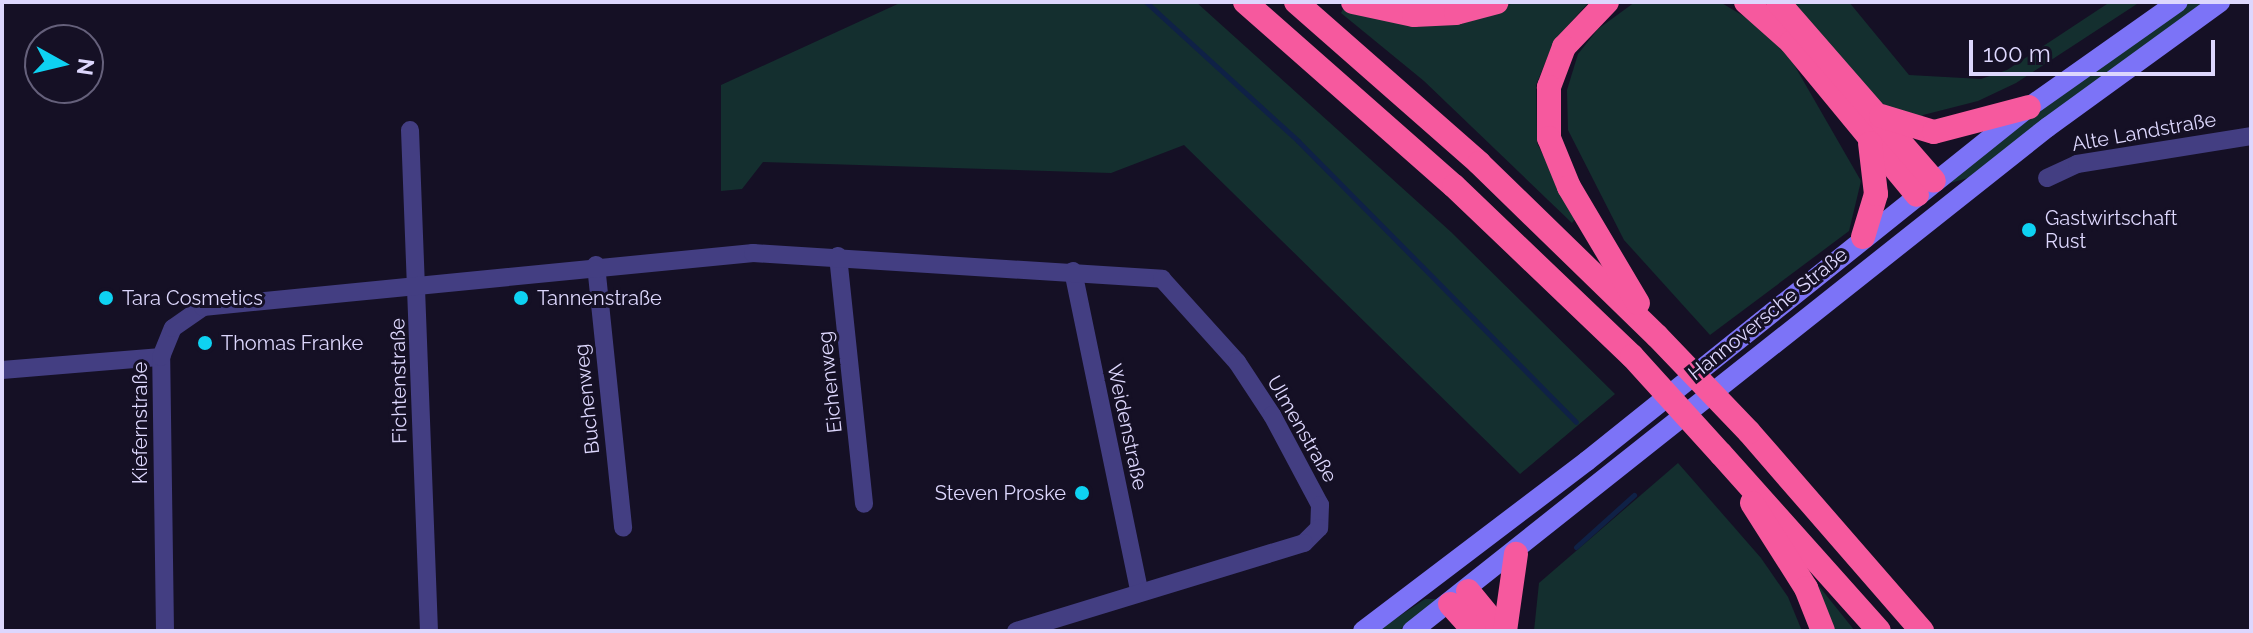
<!DOCTYPE html>
<html>
<head>
<meta charset="utf-8">
<style>
	body { margin:0 }
	#map { position:relative; width:2253px; height:633px; overflow:hidden; background:#151025; font-family:Raleway,sans-serif }
	div>[style] { position:absolute }
	[style*='--x'] { left:calc(var(--x)*1px); top:calc(var(--y)*1px); width:calc(var(--w)*1px); rotate:calc(var(--a)*1deg) }
	.green>* { inset:0; background:#142f2f }
	.stream>* { height:5px; margin:-2.5px; padding:0 2.5px; transform-origin:2.5px; border-radius:2.5px; background:#0f2146 }
	.street>* { height:18px; margin:-9px; padding:0 9px; transform-origin:9px; border-radius:9px; background:#433e82 }
	.secondary>* { height:20px; margin:-10px; padding:0 10px; transform-origin:10px; border-radius:10px; background:#7c73f7 }
	.highway>* { height:24px; margin:-12px; padding:0 12px; transform-origin:12px; border-radius:12px; background:#f6599e }
	.highway-bridge>* { height:24px; margin:-12px; padding:0 12px; transform-origin:12px; border-radius:12px; background:#f6599e }
	.dots>* { width:22px; height:22px; translate:-50% -50%; box-sizing:border-box; border:4px solid #151025; border-radius:50% }
	span { translate:-50% -50%; white-space:nowrap; text-align:center; line-height:1.15; -webkit-text-stroke:6px #151025; paint-order:stroke }
	.street-label { font-size:20px; color:#ddd7fd }
	.poi-label { font-size:20px; color:#ddd7fd }
	.left { translate:0 -50%; text-align:left }
	.right { translate:-100% -50%; text-align:right }
	.frame { position:absolute; inset:0; border:4px solid #ddd7fd; pointer-events:none }
	.north { position:absolute; left:24px; top:24px; width:80px; height:80px; box-sizing:border-box; background:#151025; border:2px solid #65607b; border-radius:50%; rotate:98deg; font-size:22px; font-weight:700; line-height:32px; text-align:center; color:#ddd7fd }
	.north::after { content:''; display:block; margin:auto; width:28px; height:36px; background:#0ed2f2; clip-path:polygon(50% 0,100% 100%,50% 72%,0 100%) }
	.scale { position:absolute; left:1969px; top:40px; width:246px; height:36px; box-sizing:border-box; border:4px solid #ddd7fd; border-top:0; padding-left:10px; font-size:24px; line-height:28px; white-space:nowrap; color:#ddd7fd; -webkit-text-stroke:6px #151025; paint-order:stroke }
</style>
</head>
<body>
<div id="map">
	<div class="green">
		<div style="clip-path:polygon(902px 2px,1196px 2px,1451px 232px,1615px 394px,1520px 474px,1184px 145px,1111px 173px,763px 162px,742px 189px,721px 191px,721px 85px)"></div>
		<div style="clip-path:polygon(1515px 2px,1589px 2px,1554px 41px,1536px 85px,1537px 143px,1575px 219px,1572px 223px,1424px 81px,1341px 13px,1344px 7px,1497px 10px)"></div>
		<div style="clip-path:polygon(1635px 2px,1720px 2px,1762px 27px,1785px 49px,1861px 181px,1849px 231px,1710px 335px,1624px 240px,1568px 130px,1567px 90px,1578px 54px,1598px 29px)"></div>
		<div style="clip-path:polygon(1789px 2px,1849px 2px,1909px 75px,1981px 79px,2007px 70px,2110px 2px,2140px 2px,2016px 83px,1978px 101px,1923px 115px,1920px 122px,1875px 102px)"></div>
		<div style="clip-path:polygon(2190px 2px,2206px 2px,1968px 178px,1950px 183px,1979px 154px)"></div>
		<div style="clip-path:polygon(1678px 463px,1761px 558px,1788px 597px,1802px 631px,1534px 631px,1539px 583px)"></div>
		<div style="clip-path:polygon(1818px 585px,1855px 631px,1832px 631px)"></div>
		<div style="clip-path:polygon(1425px 599px,1442px 599px,1398px 631px,1377px 631px)"></div>
	</div>
	<div class="stream">
		<div style="--x:1146;--y:2;--w:206;--a:42.4"></div>
		<div style="--x:1298;--y:141;--w:395;--a:45.3"></div>
		<div style="--x:1576;--y:547;--w:78;--a:-41.9"></div>
	</div>
	<div class="street">
		<div style="--x:410;--y:130;--w:501;--a:87.83"></div>
		<div style="--x:2047;--y:178;--w:33;--a:-25"></div>
		<div style="--x:2077;--y:164;--w:176;--a:-9.1"></div>
		<div style="--x:838;--y:256;--w:249;--a:84"></div>
		<div style="--x:596;--y:265;--w:264;--a:84.1"></div>
		<div style="--x:1073;--y:271;--w:327;--a:78.3"></div>
		<div style="--x:2;--y:370;--w:160;--a:-4.7"></div>
		<div style="--x:165;--y:631;--w:274;--a:-90.8"></div>
		<div style="--x:161;--y:357;--w:31;--a:-68"></div>
		<div style="--x:173;--y:328;--w:37;--a:-35"></div>
		<div style="--x:203;--y:307;--w:553;--a:-5.61"></div>
		<div style="--x:753;--y:253;--w:410;--a:3.6"></div>
		<div style="--x:1162;--y:279;--w:112;--a:47.9"></div>
		<div style="--x:1237;--y:362;--w:64;--a:56.6"></div>
		<div style="--x:1272;--y:415;--w:102;--a:61.9"></div>
		<div style="--x:1320;--y:505;--w:23;--a:92"></div>
		<div style="--x:1319;--y:528;--w:21;--a:135"></div>
		<div style="--x:1304;--y:543;--w:301;--a:163"></div>
	</div>
	<div class="secondary">
		<div style="--x:1363;--y:631;--w:281;--a:-37.2"></div>
		<div style="--x:1587;--y:461;--w:566;--a:-38.69"></div>
		<div style="--x:2029;--y:107;--w:182;--a:-35.2"></div>
		<div style="--x:1412;--y:631;--w:811;--a:-38.4"></div>
		<div style="--x:2048;--y:127;--w:213;--a:-36"></div>
	</div>
	<div class="highway">
		<div style="--x:1245;--y:2;--w:278;--a:41.4"></div>
		<div style="--x:1454;--y:186;--w:246;--a:43.7"></div>
		<div style="--x:1296;--y:2;--w:244;--a:41.3"></div>
		<div style="--x:1479;--y:163;--w:248;--a:44.2"></div>
		<div style="--x:1353;--y:2;--w:62;--a:12"></div>
		<div style="--x:1414;--y:15;--w:42;--a:-2.7"></div>
		<div style="--x:1456;--y:13;--w:42;--a:-15"></div>
		<div style="--x:1607;--y:2;--w:62;--a:133.7"></div>
		<div style="--x:1564;--y:47;--w:43;--a:110.6"></div>
		<div style="--x:1549;--y:87;--w:51;--a:90"></div>
		<div style="--x:1549;--y:138;--w:53;--a:67.8"></div>
		<div style="--x:1569;--y:187;--w:135;--a:59.3"></div>
		<div style="--x:1746;--y:2;--w:60;--a:41.6"></div>
		<div style="--x:1791;--y:42;--w:198;--a:50.5"></div>
		<div style="--x:1778;--y:2;--w:237;--a:48.9"></div>
		<div style="--x:1881;--y:116;--w:55;--a:16.8"></div>
		<div style="--x:1934;--y:132;--w:98;--a:-14.7"></div>
		<div style="--x:1863;--y:237;--w:45;--a:-73.2"></div>
		<div style="--x:1876;--y:194;--w:51;--a:-96.7"></div>
		<div style="--x:1749;--y:432;--w:264;--a:49"></div>
		<div style="--x:1721;--y:454;--w:237;--a:48.2"></div>
		<div style="--x:1752;--y:503;--w:101;--a:57.6"></div>
		<div style="--x:1806;--y:588;--w:46;--a:68.4"></div>
		<div style="--x:1468;--y:591;--w:52;--a:50.5"></div>
		<div style="--x:1450;--y:604;--w:36;--a:48"></div>
		<div style="--x:1505;--y:631;--w:78;--a:-81.9"></div>
	</div>
	<div class="highway-bridge">
		<div style="--x:1657;--y:336;--w:133;--a:46.2"></div>
		<div style="--x:1632;--y:356;--w:132;--a:47.8"></div>
	</div>
	<div class="dots">
		<div style="left:2029px;top:230px;background:#0ed2f2"></div>
		<div style="left:106px;top:298px;background:#0ed2f2"></div>
		<div style="left:521px;top:298px;background:#0ed2f2"></div>
		<div style="left:205px;top:343px;background:#0ed2f2"></div>
		<div style="left:1082px;top:493px;background:#0ed2f2"></div>
	</div>
	<div class="street-label">
		<span style="left:2144px;top:132px;rotate:-10deg">Alte Landstraße</span>
		<span style="left:1768px;top:314px;rotate:-39deg">Hannoversche Straße</span>
		<span style="left:399px;top:381px;rotate:-91deg">Fichtenstraße</span>
		<span style="left:830px;top:382px;rotate:-96deg">Eichenweg</span>
		<span style="left:587px;top:399px;rotate:-96deg">Buchenweg</span>
		<span style="left:140px;top:423px;rotate:-90deg">Kiefernstraße</span>
		<span style="left:1127px;top:427px;rotate:78deg">Weidenstraße</span>
		<span style="left:1302px;top:429px;rotate:60deg">Ulmenstraße</span>
	</div>
	<div class="poi-label">
		<span class="left" style="left:2045px;top:230px">Gastwirtschaft<br>Rust</span>
		<span class="left" style="left:122px;top:298px">Tara Cosmetics</span>
		<span class="left" style="left:537px;top:298px">Tannenstraße</span>
		<span class="left" style="left:221px;top:343px">Thomas Franke</span>
		<span class="right" style="left:1066px;top:493px">Steven Proske</span>
	</div>
	<div class="frame"></div>
	<div class="north">N</div>
	<div class="scale">100 m</div>
</div>
</body>
</html>
